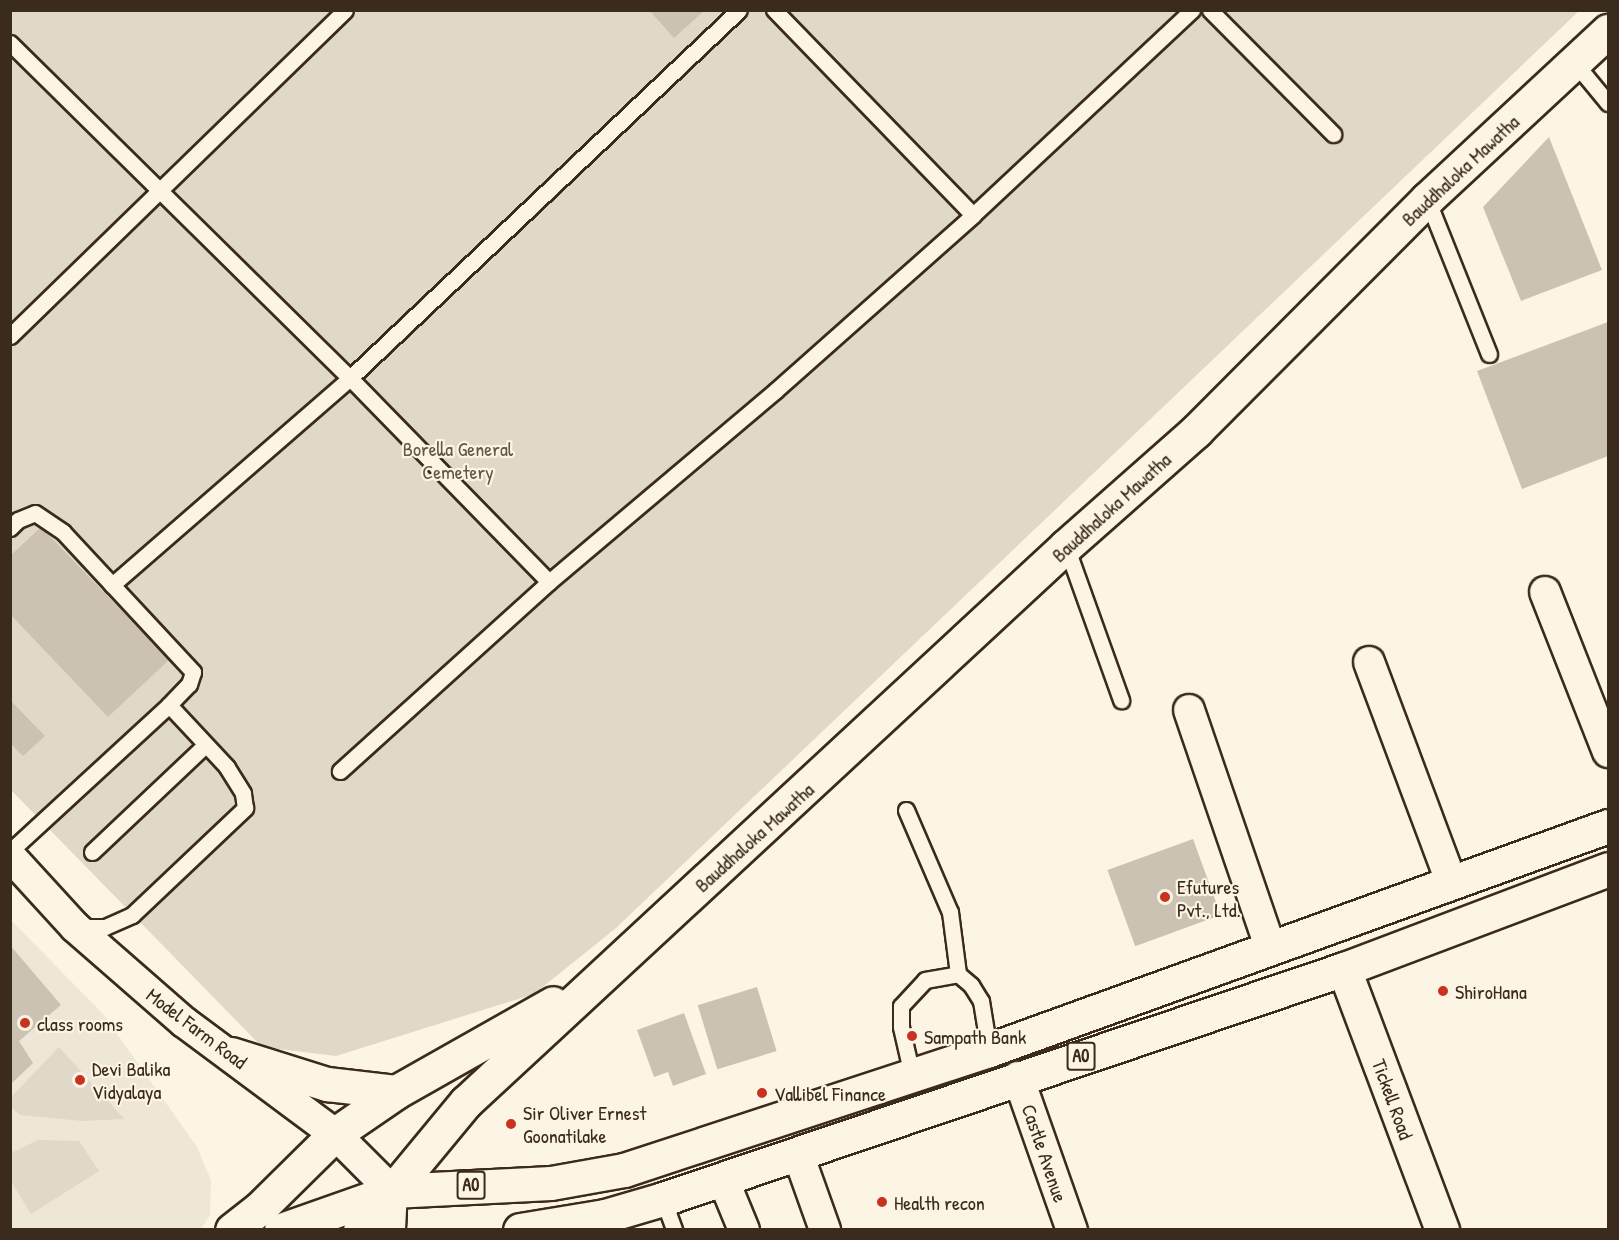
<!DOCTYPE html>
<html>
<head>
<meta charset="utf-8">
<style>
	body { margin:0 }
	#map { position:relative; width:1619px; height:1240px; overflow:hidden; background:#fcf5e5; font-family:"Patrick Hand",sans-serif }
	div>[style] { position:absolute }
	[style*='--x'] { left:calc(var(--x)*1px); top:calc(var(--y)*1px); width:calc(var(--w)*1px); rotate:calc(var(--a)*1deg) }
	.built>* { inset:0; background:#eee6d6 }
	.green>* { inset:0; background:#e0d8c8 }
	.building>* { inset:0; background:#ccc2b3; transform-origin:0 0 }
	.roads { filter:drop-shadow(2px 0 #3b2a1e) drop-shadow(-2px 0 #3b2a1e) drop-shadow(0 2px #3b2a1e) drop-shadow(0 -2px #3b2a1e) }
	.service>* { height:15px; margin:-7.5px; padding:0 7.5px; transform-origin:7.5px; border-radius:7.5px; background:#fcf5e5 }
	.minor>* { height:30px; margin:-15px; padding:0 15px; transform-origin:15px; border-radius:15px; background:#fcf5e5 }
	.tertiary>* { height:33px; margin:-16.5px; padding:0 16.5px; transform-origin:16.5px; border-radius:16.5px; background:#fcf5e5 }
	.primary>* { height:33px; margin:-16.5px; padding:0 16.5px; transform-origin:16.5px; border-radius:16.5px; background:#fcf5e5 }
	.trunk>* { height:33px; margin:-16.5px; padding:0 16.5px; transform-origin:16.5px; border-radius:16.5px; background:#fcf5e5 }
	.dots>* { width:16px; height:16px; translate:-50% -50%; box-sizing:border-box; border:3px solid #fcf5e5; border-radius:50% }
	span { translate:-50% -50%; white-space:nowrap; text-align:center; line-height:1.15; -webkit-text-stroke:4.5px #fcf5e5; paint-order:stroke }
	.shield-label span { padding:2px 4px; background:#fcf5e5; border:2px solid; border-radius:4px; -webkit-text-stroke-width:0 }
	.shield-label { font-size:18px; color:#3b2a1e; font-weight:700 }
	.street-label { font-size:20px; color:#3b2a1e }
	.park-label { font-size:20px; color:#645648 }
	.poi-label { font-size:20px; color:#3b2a1e }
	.left { translate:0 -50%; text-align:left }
	.frame { position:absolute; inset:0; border:12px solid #3b2a1e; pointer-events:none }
</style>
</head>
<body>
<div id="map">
	<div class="built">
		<div style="clip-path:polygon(10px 919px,103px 1014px,197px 1147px,211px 1180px,210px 1215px,201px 1229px,11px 1229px)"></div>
	</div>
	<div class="green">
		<div style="clip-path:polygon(10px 11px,1579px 11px,616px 928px,534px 994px,336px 1056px,262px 1047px,11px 790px)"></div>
		<div style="clip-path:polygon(59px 1047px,124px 1119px,83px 1121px,21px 1115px,11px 1107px,11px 1097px)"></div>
		<div style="clip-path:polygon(38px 1140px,79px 1141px,99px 1171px,31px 1214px,11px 1181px,11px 1153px)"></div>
	</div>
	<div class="building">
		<div style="clip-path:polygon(649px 10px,705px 10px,674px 38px)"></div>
		<div style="clip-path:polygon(1549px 137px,1602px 270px,1521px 301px,1483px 207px)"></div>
		<div style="clip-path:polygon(1608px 322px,1608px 456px,1522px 489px,1477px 371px)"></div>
		<div style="clip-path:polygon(41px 527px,169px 660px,108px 717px,10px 614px,10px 556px)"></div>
		<div style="clip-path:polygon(10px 700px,45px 736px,23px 756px,10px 743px)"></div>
		<div style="left:1193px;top:839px;width:81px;height:91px;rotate:70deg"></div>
		<div style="clip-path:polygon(10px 945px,61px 1005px,19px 1041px,33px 1063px,10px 1085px)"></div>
		<div style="left:757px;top:987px;width:67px;height:62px;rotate:73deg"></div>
		<div style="clip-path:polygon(684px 1013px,706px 1074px,673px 1086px,668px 1072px,654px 1077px,637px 1030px)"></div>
	</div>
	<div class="roads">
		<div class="service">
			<div style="--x:1210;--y:10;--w:175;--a:45.2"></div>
			<div style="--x:10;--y:43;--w:477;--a:44.6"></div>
			<div style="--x:350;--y:378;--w:285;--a:45.7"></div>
			<div style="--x:549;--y:582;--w:282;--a:137.9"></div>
			<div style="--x:1575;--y:63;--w:52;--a:50.5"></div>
			<div style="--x:1427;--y:199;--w:167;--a:68.2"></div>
			<div style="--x:973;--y:215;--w:300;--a:-43.1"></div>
			<div style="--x:10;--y:336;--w:467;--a:-44.2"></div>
			<div style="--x:10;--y:528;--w:11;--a:-45"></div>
			<div style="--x:18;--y:520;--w:18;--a:-22"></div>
			<div style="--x:35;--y:513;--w:34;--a:34"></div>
			<div style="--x:63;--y:532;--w:191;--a:47.1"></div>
			<div style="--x:193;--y:672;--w:13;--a:108"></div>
			<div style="--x:189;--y:684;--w:29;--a:134"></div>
			<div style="--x:169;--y:705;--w:216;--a:137.4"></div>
			<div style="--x:1066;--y:546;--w:164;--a:70.3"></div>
			<div style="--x:549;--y:582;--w:296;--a:-40.2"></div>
			<div style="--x:775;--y:391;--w:265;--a:-41.6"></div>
			<div style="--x:973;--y:215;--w:286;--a:-134.1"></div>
			<div style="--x:112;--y:585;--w:315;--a:-41"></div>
			<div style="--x:350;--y:378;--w:535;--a:-43.41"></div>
			<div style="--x:906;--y:810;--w:111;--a:66.7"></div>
			<div style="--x:950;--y:912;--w:63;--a:82.6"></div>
			<div style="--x:958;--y:974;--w:17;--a:40"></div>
			<div style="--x:971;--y:985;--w:19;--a:58"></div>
			<div style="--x:981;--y:1001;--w:50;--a:80.7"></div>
			<div style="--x:92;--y:852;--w:154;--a:-43.4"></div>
			<div style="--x:78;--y:927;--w:27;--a:0"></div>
			<div style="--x:105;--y:927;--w:30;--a:-24"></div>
			<div style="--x:132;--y:915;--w:156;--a:-43.4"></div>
			<div style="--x:245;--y:808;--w:15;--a:-98"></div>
			<div style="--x:243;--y:793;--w:31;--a:-122"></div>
			<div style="--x:227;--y:767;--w:85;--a:-133.1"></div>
			<div style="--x:912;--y:1075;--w:49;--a:-102.9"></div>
			<div style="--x:901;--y:1027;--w:21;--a:-90"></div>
			<div style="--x:901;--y:1006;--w:35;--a:-47"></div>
			<div style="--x:925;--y:980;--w:34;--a:-10"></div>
			<div style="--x:663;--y:1199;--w:33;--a:70"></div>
		</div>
		<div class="minor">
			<div style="--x:1545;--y:592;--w:172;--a:68.5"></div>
			<div style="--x:1369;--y:662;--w:237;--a:69.5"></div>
			<div style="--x:1189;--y:710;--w:250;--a:71.1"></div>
			<div style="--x:10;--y:856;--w:96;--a:47.5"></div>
			<div style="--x:75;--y:927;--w:145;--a:41.1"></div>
			<div style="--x:184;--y:1022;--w:188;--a:36.6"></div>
			<div style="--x:335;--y:1134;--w:81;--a:45"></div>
			<div style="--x:392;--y:1191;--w:39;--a:93"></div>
			<div style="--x:1018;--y:1077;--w:162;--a:70.6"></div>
			<div style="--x:798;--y:1154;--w:81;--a:70.4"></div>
			<div style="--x:723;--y:1179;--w:55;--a:67.6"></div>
		</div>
		<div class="tertiary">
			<div style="--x:1344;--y:969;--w:279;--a:69.4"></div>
		</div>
		<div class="primary">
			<div style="--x:231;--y:1054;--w:101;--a:17.4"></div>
			<div style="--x:327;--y:1084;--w:69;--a:6.6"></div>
			<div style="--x:232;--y:1230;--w:34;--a:-38"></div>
			<div style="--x:259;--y:1209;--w:107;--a:-44.6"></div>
			<div style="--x:335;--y:1134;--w:74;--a:-34.5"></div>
			<div style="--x:396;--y:1092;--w:180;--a:-29.5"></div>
			<div style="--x:360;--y:1230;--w:166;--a:-50.4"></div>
			<div style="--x:466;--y:1102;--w:818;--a:-42.82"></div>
			<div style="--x:1066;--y:546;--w:174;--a:-41.5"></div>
			<div style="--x:1196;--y:431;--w:327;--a:-45.1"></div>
			<div style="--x:1427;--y:199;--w:247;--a:-42.9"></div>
		</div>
		<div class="trunk">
			<div style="--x:281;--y:1230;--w:118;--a:-19.4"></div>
			<div style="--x:392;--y:1191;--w:159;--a:-2.9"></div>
			<div style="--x:551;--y:1183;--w:74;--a:-10.1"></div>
			<div style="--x:624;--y:1170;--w:384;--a:-18.2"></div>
			<div style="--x:989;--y:1050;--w:658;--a:-19.89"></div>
			<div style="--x:520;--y:1230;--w:86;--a:-9.4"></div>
			<div style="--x:605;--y:1216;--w:60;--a:-16.3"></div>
			<div style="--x:663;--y:1199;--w:719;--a:-18.66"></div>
			<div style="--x:1344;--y:969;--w:282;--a:-20.7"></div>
		</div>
	</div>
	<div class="dots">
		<div style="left:1165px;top:897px;background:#c8321e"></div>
		<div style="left:1443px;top:991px;background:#c8321e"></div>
		<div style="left:25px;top:1023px;background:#c8321e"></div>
		<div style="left:912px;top:1036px;background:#c8321e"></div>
		<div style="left:80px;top:1080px;background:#c8321e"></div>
		<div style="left:762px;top:1093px;background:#c8321e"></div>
		<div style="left:511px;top:1124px;background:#c8321e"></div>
		<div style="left:882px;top:1202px;background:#c8321e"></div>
	</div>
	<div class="shield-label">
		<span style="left:1081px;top:1056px">A0</span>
		<span style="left:471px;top:1185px">A0</span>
	</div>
	<div class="street-label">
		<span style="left:1460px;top:170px;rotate:-43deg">Bauddhaloka Mawatha</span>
		<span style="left:1111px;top:507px;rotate:-42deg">Bauddhaloka Mawatha</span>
		<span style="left:754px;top:837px;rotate:-42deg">Bauddhaloka Mawatha</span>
		<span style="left:197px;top:1028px;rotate:37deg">Model Farm Road</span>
		<span style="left:1393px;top:1099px;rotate:70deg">Tickell Road</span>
		<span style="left:1045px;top:1153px;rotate:71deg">Castle Avenue</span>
	</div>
	<div class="park-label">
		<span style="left:458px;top:460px">Borella General<br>Cemetery</span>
	</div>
	<div class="poi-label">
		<span class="left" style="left:1177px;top:898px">Efutures<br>Pvt., Ltd.</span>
		<span class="left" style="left:1455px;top:991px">ShiroHana</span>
		<span class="left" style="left:37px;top:1023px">class rooms</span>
		<span class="left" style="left:924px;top:1036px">Sampath Bank</span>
		<span class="left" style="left:92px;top:1080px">Devi Balika<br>Vidyalaya</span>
		<span class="left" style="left:774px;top:1093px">Vallibel Finance</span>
		<span class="left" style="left:523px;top:1124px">Sir Oliver Ernest<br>Goonatilake</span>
		<span class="left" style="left:894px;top:1202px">Health recon</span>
	</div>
	<div class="frame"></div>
</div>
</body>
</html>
